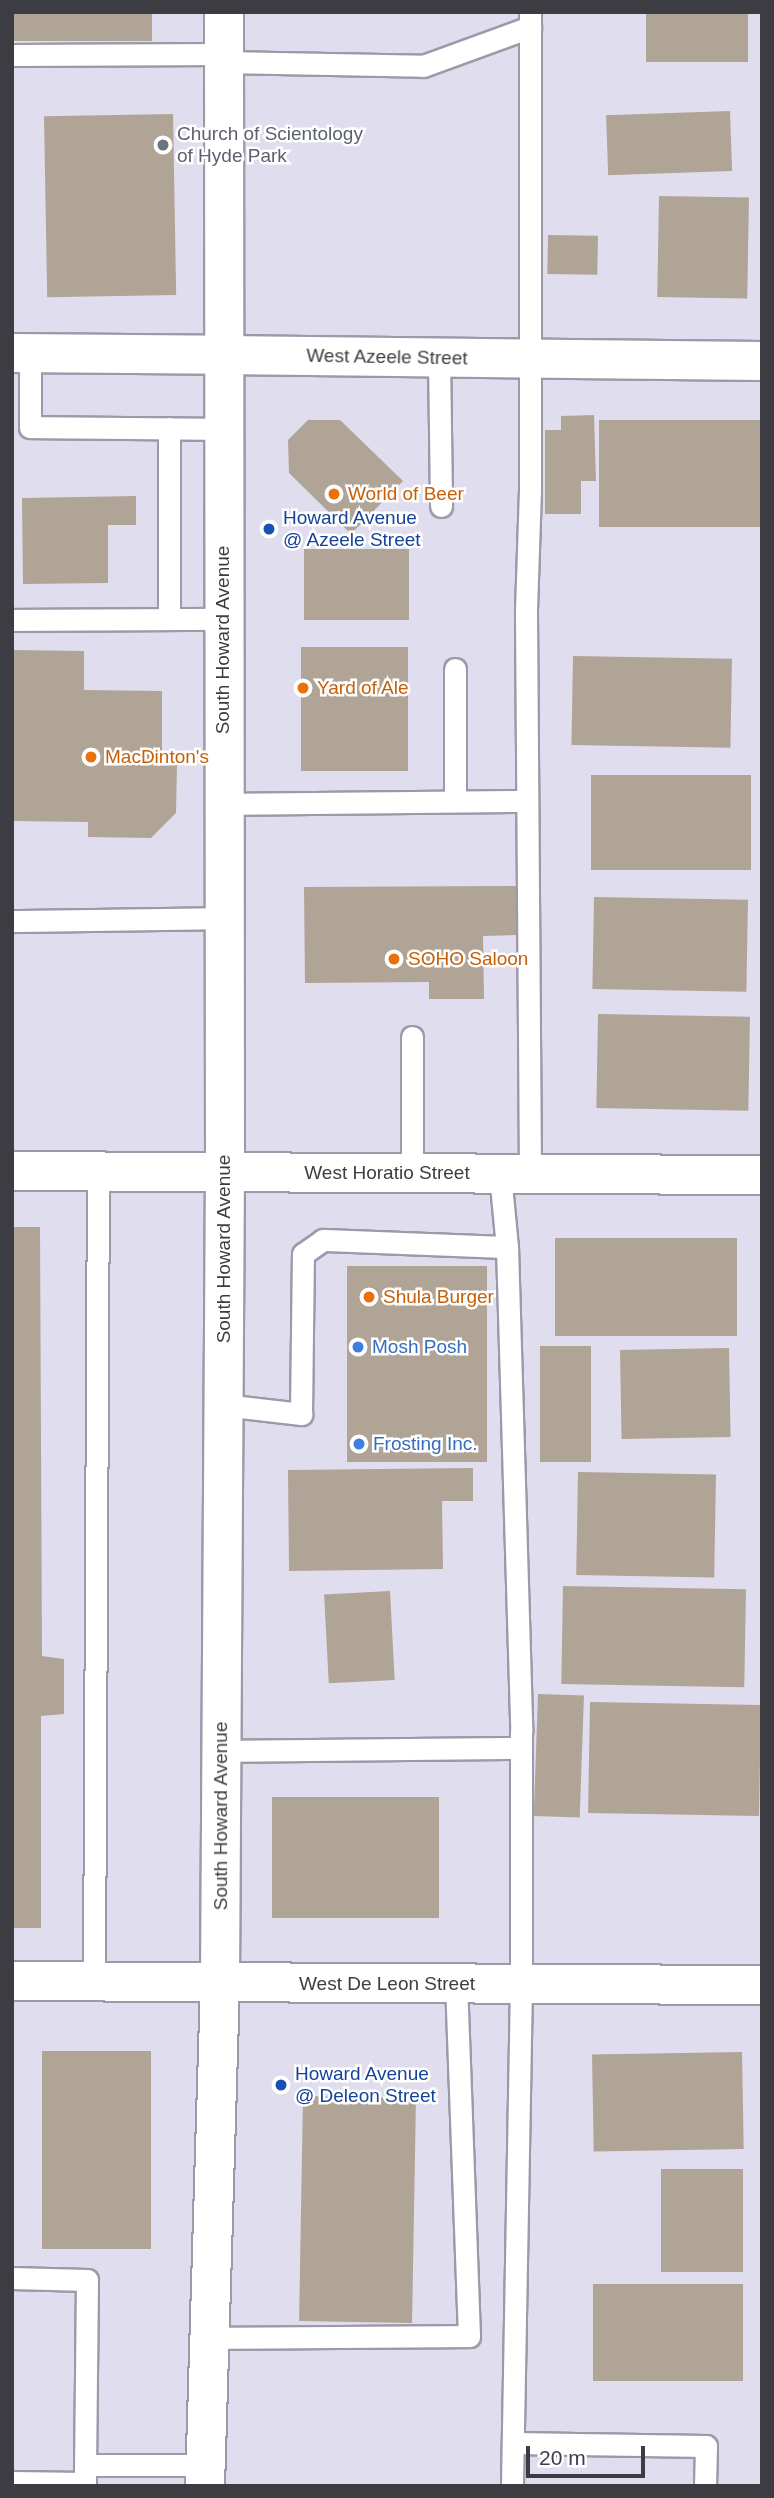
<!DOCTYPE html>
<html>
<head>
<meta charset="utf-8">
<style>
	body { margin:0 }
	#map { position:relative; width:774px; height:2498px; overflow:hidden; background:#e0ddee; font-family:Arial,sans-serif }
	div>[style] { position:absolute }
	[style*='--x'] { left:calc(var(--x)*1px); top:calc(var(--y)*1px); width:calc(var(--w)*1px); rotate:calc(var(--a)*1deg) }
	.building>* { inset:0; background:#b0a497; transform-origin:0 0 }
	.roads { filter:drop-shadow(2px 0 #9c99a8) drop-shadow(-2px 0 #9c99a8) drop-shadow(0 2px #9c99a8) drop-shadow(0 -2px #9c99a8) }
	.service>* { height:21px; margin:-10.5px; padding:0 10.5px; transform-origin:10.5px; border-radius:10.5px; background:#fff }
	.minor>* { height:38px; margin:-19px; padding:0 19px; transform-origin:19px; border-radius:19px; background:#fff }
	.secondary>* { height:38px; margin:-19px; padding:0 19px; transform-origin:19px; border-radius:19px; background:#fff }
	.dots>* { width:19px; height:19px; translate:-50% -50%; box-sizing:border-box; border:4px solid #fff; border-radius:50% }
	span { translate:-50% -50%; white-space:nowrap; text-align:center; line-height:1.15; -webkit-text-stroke:5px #fff; paint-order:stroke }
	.worship-label { font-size:19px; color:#5b616d }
	.left { translate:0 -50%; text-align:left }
	.street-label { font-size:19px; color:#3d3c43 }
	.food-label { font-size:19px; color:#c56008 }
	.transit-label { font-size:19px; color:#164399 }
	.shop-label { font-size:19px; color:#366cbe }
	.frame { position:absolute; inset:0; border:14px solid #3d3c43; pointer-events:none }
	.scale { position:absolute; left:526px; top:2446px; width:119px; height:32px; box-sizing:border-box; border:4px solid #3d3c43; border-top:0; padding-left:9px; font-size:21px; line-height:24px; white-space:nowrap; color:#3d3c43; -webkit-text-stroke:5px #fff; paint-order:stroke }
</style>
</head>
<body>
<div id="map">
	<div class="building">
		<div style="left:12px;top:12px;width:140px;height:29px"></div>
		<div style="left:646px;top:12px;width:102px;height:50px"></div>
		<div style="left:730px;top:111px;width:60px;height:124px;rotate:88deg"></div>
		<div style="left:173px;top:114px;width:181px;height:129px;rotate:89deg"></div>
		<div style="left:659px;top:196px;width:90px;height:101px;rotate:1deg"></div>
		<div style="left:548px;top:235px;width:50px;height:39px;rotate:1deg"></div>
		<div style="clip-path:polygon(594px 415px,596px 481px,581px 481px,581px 514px,545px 514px,545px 430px,561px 430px,561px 416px)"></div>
		<div style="clip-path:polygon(308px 420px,340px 420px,403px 481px,351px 534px,289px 473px,288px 440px)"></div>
		<div style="left:599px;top:420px;width:163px;height:107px"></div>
		<div style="clip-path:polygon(136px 496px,136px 525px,108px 525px,108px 583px,23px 584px,22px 498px)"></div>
		<div style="left:304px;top:549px;width:105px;height:71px"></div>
		<div style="left:408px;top:647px;width:124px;height:107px;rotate:90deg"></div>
		<div style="clip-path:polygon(12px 650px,84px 651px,84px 690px,162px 691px,162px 765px,177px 765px,176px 813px,151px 838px,88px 837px,88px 822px,12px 821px)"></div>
		<div style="left:573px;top:656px;width:159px;height:89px;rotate:1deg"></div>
		<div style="left:591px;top:775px;width:160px;height:95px"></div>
		<div style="clip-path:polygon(518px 886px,519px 935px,483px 936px,484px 999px,429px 999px,429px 982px,305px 983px,304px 887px)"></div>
		<div style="left:594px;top:897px;width:154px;height:92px;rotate:1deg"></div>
		<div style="left:598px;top:1014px;width:152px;height:94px;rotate:1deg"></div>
		<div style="clip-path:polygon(12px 1227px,40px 1227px,42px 1656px,64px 1659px,64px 1714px,41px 1716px,41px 1928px,12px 1928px)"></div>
		<div style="left:737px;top:1238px;width:98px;height:182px;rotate:90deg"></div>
		<div style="left:347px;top:1266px;width:140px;height:196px"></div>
		<div style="left:540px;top:1346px;width:51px;height:116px"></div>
		<div style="left:729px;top:1348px;width:89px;height:109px;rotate:89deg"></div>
		<div style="clip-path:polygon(473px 1468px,473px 1501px,442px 1501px,443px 1569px,289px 1571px,288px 1470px)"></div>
		<div style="left:578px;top:1472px;width:138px;height:103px;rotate:1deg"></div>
		<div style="left:563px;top:1586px;width:183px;height:98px;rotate:1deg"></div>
		<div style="left:390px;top:1591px;width:89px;height:66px;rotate:87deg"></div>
		<div style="left:538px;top:1694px;width:46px;height:122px;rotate:2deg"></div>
		<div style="left:590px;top:1702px;width:171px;height:111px;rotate:1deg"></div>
		<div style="left:272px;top:1797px;width:167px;height:121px"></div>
		<div style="left:42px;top:2051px;width:109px;height:198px"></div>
		<div style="left:742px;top:2052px;width:97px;height:150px;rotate:89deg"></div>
		<div style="left:303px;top:2096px;width:113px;height:225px;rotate:1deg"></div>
		<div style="left:661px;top:2169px;width:82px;height:103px"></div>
		<div style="left:593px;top:2284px;width:150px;height:97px"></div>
	</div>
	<div class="roads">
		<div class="service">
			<div style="--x:12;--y:55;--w:211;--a:-0.3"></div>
			<div style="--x:223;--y:62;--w:200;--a:1.1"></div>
			<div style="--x:423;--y:66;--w:114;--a:-20"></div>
			<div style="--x:30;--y:353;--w:74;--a:90"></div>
			<div style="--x:30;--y:427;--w:192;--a:0.6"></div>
			<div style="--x:439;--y:358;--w:148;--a:89.2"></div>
			<div style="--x:169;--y:428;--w:191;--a:90"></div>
			<div style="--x:12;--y:620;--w:211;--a:-0.3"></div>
			<div style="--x:455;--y:669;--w:131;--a:90"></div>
			<div style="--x:223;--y:804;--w:304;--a:-0.6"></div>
			<div style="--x:12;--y:921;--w:212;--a:-0.8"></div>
			<div style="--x:412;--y:1037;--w:136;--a:90"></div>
			<div style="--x:530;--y:1173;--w:563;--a:-90.41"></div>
			<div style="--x:526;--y:610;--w:119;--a:-88.1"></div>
			<div style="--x:530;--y:491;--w:479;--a:-90"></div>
			<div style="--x:507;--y:1247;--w:485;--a:88.3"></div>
			<div style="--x:521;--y:1732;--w:252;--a:90"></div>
			<div style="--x:521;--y:1984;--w:502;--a:91.03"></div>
			<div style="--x:223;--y:1405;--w:79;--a:6.6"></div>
			<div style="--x:301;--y:1414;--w:160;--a:-89.3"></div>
			<div style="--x:303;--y:1254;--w:24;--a:-35"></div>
			<div style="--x:323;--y:1240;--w:184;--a:2.2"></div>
			<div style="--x:507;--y:1247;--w:73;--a:-95.5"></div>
			<div style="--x:222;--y:1751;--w:299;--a:-0.6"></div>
			<div style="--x:94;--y:1982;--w:810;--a:-89.72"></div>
			<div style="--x:12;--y:2278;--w:75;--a:1.5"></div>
			<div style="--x:87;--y:2280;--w:185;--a:90.6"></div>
			<div style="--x:209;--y:2338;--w:260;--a:-0.4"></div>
			<div style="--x:469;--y:2336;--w:352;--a:-92.1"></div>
			<div style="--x:513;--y:2443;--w:193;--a:0.9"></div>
			<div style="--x:706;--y:2446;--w:40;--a:91.4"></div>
			<div style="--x:12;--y:2482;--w:73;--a:0.8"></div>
			<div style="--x:85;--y:2486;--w:21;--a:-90"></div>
			<div style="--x:85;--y:2465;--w:121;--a:0"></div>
		</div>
		<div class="minor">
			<div style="--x:222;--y:355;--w:540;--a:0.64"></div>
			<div style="--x:12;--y:1171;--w:750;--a:0.31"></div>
			<div style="--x:12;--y:1981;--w:750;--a:0.31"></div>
		</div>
		<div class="secondary">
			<div style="--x:12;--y:353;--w:210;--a:0.5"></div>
			<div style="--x:205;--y:2486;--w:503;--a:-88.29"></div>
			<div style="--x:220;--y:1983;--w:811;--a:-89.65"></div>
			<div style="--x:225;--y:1172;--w:1160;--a:-90.05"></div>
		</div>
	</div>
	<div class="dots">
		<div style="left:163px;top:145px;background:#6b7280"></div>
		<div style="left:334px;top:494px;background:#e8710a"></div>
		<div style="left:269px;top:529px;background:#1a4fb4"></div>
		<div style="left:303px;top:688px;background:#e8710a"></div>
		<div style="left:91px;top:757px;background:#e8710a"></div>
		<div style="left:394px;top:959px;background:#e8710a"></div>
		<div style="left:369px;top:1297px;background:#e8710a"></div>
		<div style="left:358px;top:1347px;background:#3f7fe0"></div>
		<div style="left:359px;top:1444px;background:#3f7fe0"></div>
		<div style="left:281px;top:2085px;background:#1a4fb4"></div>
	</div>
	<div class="worship-label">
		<span class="left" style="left:177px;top:145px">Church of Scientology<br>of Hyde Park</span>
	</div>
	<div class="street-label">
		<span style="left:387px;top:357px;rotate:1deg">West Azeele Street</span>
		<span style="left:223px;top:640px;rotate:-90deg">South Howard Avenue</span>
		<span style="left:387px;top:1173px">West Horatio Street</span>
		<span style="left:224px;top:1249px;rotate:-90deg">South Howard Avenue</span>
		<span style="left:221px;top:1816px;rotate:-90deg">South Howard Avenue</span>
		<span style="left:387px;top:1984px">West De Leon Street</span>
	</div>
	<div class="food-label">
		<span class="left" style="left:348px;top:494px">World of Beer</span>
		<span class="left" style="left:317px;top:688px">Yard of Ale</span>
		<span class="left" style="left:105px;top:757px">MacDinton's</span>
		<span class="left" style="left:408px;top:959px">SOHO Saloon</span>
		<span class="left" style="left:383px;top:1297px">Shula Burger</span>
	</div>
	<div class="transit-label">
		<span class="left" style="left:283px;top:529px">Howard Avenue<br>@ Azeele Street</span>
		<span class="left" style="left:295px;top:2085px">Howard Avenue<br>@ Deleon Street</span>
	</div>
	<div class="shop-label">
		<span class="left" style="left:372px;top:1347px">Mosh Posh</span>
		<span class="left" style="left:373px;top:1444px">Frosting Inc.</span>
	</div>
	<div class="frame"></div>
	<div class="scale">20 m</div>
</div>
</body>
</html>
